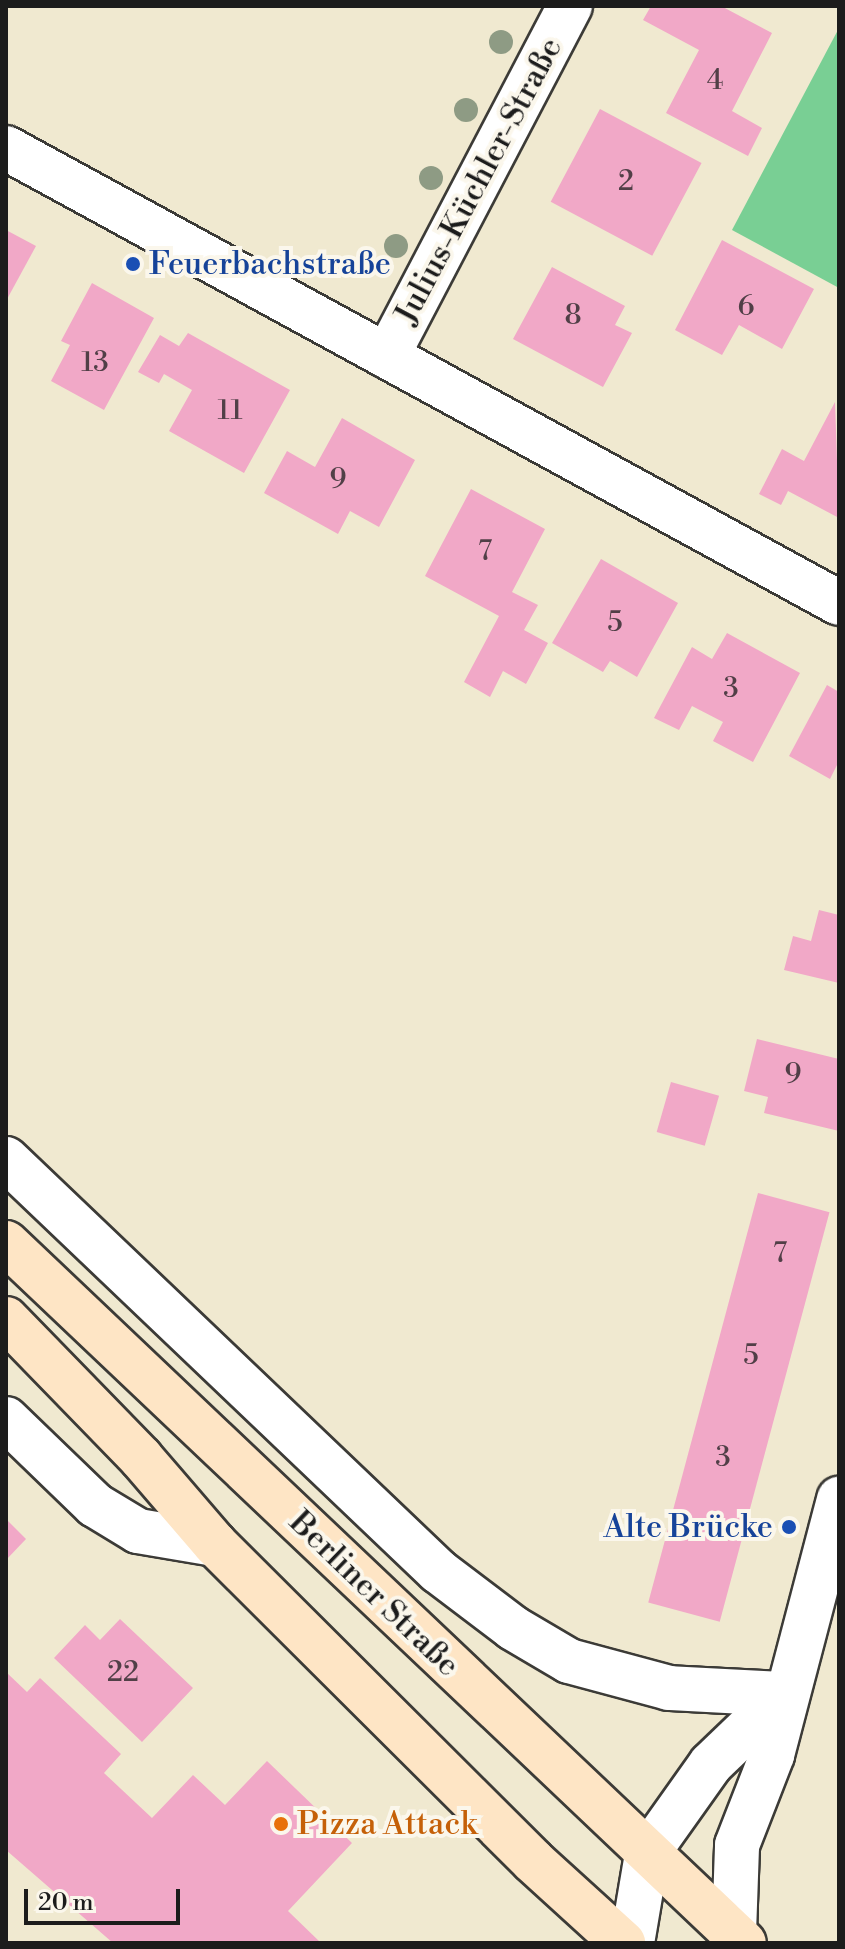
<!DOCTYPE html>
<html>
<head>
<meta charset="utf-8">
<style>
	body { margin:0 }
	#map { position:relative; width:845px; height:1949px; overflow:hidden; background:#f0e9d0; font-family:"Libre Bodoni",serif }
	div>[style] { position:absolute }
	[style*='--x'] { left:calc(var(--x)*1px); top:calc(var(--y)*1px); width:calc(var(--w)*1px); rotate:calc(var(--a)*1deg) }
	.green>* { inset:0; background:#79cf94 }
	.building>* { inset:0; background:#f1a8c7; transform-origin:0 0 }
	.roads { filter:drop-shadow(2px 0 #3c3b37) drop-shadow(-2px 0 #3c3b37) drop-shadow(0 2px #3c3b37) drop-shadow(0 -2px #3c3b37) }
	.street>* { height:44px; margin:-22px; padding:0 22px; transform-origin:22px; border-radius:22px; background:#fff }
	.secondary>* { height:44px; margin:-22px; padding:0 22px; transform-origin:22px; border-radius:22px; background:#fee5c5 }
	.trees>* { width:24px; height:24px; margin:-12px; border-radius:50%; background:#8e9b84 }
	.dots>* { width:22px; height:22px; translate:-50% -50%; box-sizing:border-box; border:4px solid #fbf7ec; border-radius:50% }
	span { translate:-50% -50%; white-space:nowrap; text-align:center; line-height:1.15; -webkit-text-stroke:8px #fbf7ec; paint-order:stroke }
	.number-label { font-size:28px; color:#513f47 }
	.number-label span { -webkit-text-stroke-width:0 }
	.street-label { font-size:32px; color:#1c1c1c }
	.transit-label { font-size:32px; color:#164399 }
	.left { translate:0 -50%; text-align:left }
	.right { translate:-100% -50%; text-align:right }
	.food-label { font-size:32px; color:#c56008 }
	.frame { position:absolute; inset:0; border:8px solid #1c1c1c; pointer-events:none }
	.scale { position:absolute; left:24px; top:1889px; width:156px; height:36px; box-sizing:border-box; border:4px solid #1c1c1c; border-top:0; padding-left:10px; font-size:24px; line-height:28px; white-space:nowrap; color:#1c1c1c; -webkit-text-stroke:6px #fbf7ec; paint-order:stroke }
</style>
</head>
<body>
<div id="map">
	<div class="green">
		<div style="clip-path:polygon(839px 28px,839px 288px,732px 230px)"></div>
	</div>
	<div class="building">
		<div style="clip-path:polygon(651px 6px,721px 6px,772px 33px,732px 111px,762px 128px,748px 156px,666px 113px,699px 50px,643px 20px)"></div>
		<div style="left:600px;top:109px;width:115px;height:105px;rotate:28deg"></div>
		<div style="clip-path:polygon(6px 230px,36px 246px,6px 301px)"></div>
		<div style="clip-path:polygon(722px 240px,814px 289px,782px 349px,739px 325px,722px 355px,675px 330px)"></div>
		<div style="clip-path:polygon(552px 267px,625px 306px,615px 325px,632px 333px,603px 387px,513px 339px)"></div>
		<div style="clip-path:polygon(92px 283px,154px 318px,104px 410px,51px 381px,70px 345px,61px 341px)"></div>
		<div style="clip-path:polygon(188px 333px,290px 390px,244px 473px,169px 431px,192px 390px,164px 374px,159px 383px,138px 372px,160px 335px,179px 346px)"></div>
		<div style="clip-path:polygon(835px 402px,839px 518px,788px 491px,781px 505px,759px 494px,782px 449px,804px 461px)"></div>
		<div style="clip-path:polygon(342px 418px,415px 460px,379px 527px,350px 511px,338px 534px,264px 493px,287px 451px,315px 467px)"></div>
		<div style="clip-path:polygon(471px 489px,545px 529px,512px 592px,538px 605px,524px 630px,548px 643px,526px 684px,503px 671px,490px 697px,464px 682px,499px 616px,425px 576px)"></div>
		<div style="clip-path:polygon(601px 559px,678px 603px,637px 677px,610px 661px,603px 672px,552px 643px)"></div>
		<div style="clip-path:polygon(727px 633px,800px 673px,753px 762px,713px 741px,723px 722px,692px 706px,679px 730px,654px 718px,692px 647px,712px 659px)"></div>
		<div style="clip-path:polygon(827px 685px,839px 692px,839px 761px,830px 779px,789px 756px)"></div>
		<div style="clip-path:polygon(819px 910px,839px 915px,839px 983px,784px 970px,793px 936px,811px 941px)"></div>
		<div style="clip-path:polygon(757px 1039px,839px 1059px,839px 1131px,764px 1113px,768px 1097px,744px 1091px)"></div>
		<div style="left:671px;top:1082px;width:50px;height:52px;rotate:16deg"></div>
		<div style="left:758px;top:1193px;width:74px;height:424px;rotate:15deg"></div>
		<div style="clip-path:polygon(6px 1519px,26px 1539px,6px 1560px)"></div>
		<div style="clip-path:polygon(120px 1619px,193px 1688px,142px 1742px,54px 1658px,85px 1625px,100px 1640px)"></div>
		<div style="clip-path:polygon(6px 1672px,27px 1692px,40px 1678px,121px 1754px,104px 1773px,152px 1818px,193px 1775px,225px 1805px,267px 1761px,352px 1843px,288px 1911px,321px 1943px,113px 1943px,6px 1850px)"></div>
	</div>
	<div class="roads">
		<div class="street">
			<div style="--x:6;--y:148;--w:949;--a:28.64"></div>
			<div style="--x:387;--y:356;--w:395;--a:-62.4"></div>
			<div style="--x:6;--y:1159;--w:597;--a:43.64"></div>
			<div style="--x:438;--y:1571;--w:94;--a:37.2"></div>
			<div style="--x:513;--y:1628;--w:65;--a:30.5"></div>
			<div style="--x:569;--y:1661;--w:104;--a:15.1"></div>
			<div style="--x:669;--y:1688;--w:115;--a:3"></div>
			<div style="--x:6;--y:1419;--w:124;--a:44"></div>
			<div style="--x:95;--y:1505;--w:50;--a:31.2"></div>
			<div style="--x:138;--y:1531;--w:78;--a:9.6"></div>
			<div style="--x:734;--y:1933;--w:88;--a:-88"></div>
			<div style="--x:737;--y:1845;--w:97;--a:-68.7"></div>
			<div style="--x:772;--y:1755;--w:265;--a:-75.3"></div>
			<div style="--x:632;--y:1943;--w:90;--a:-80.4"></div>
			<div style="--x:647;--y:1854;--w:110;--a:-54.6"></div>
			<div style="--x:711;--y:1764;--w:101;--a:-43.8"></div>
		</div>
		<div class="secondary">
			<div style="--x:6;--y:1243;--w:1017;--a:43.49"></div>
			<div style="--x:6;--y:1319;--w:194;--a:45.8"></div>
			<div style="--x:141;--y:1458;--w:113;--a:49.3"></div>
			<div style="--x:215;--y:1544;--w:449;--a:44.9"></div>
			<div style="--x:533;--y:1861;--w:122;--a:42.3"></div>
		</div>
	</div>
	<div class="trees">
		<div style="left:501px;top:42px"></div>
		<div style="left:466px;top:110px"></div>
		<div style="left:431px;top:178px"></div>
		<div style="left:396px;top:246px"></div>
	</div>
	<div class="dots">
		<div style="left:133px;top:264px;background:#1a4fb4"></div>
		<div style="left:789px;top:1527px;background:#1a4fb4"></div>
		<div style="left:281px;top:1824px;background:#e8710a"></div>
	</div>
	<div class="number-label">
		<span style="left:715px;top:81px">4</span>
		<span style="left:626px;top:182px">2</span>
		<span style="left:746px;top:307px">6</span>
		<span style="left:573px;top:316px">8</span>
		<span style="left:95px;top:363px">13</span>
		<span style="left:230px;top:411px">11</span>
		<span style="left:338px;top:480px">9</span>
		<span style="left:485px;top:552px">7</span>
		<span style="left:615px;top:623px">5</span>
		<span style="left:731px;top:689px">3</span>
		<span style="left:793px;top:1075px">9</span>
		<span style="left:780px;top:1254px">7</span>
		<span style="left:751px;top:1356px">5</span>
		<span style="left:723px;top:1458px">3</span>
		<span style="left:123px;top:1673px">22</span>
	</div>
	<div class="street-label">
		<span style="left:479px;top:181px;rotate:-62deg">Julius-Küchler-Straße</span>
		<span style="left:374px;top:1594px;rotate:44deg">Berliner Straße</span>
	</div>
	<div class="transit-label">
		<span class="left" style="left:149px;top:264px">Feuerbachstraße</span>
		<span class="right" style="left:773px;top:1527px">Alte Brücke</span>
	</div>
	<div class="food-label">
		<span class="left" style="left:297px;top:1824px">Pizza Attack</span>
	</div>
	<div class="frame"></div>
	<div class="scale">20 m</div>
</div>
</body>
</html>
